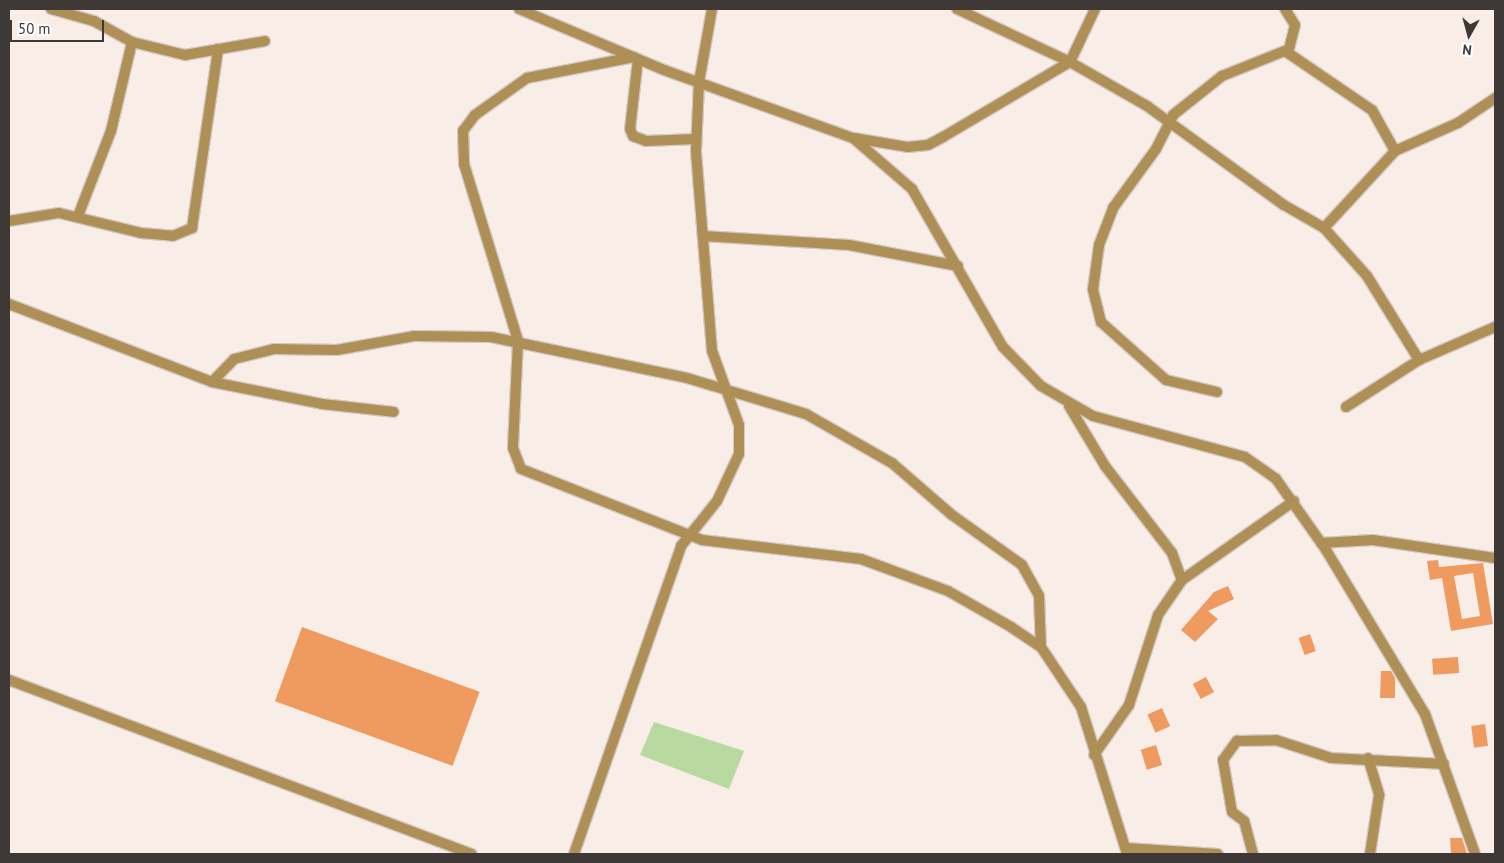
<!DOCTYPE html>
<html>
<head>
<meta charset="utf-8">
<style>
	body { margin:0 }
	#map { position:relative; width:1504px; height:863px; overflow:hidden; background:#f9ede7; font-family:"PT Sans",sans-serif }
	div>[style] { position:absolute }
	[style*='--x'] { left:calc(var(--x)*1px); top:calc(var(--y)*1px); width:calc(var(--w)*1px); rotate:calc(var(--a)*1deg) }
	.green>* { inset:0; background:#b8d9a0 }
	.building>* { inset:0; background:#ef9b60; transform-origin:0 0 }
	.roads { filter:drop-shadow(1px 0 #d4c9c4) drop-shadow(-1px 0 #d4c9c4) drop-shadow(0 1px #d4c9c4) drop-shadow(0 -1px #d4c9c4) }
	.street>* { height:10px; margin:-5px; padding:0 5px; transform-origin:5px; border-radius:5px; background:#ae9057 }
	span { translate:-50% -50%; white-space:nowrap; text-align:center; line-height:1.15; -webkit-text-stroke:5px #fff; paint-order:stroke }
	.frame { position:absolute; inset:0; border:10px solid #3e3937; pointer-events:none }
	.north { position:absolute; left:1444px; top:10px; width:50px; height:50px; -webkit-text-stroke:4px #fff; paint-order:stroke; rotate:187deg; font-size:14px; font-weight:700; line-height:20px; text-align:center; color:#3e3937 }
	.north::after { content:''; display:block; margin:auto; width:18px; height:22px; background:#3e3937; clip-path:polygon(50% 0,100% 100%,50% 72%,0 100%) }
	.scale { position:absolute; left:10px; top:20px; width:94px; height:22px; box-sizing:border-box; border:2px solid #3e3937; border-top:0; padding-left:6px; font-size:15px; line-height:18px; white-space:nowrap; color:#3e3937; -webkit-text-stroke:4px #fff; paint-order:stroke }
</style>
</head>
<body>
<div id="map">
	<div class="green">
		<div style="clip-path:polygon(654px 722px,744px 751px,729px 789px,640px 755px)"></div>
	</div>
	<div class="building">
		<div style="clip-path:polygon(evenodd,1438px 560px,1439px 567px,1483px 563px,1493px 624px,1451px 631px,1442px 578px,1430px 580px,1427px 561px,1438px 560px,1473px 573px,1480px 616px,1462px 619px,1454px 576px,1473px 573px)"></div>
		<div style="clip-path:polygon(1228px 586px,1234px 599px,1208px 611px,1218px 619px,1195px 642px,1181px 630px,1214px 592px)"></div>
		<div style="left:302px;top:627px;width:189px;height:79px;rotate:20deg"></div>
		<div style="left:1310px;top:634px;width:18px;height:12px;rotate:71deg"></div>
		<div style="left:1458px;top:657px;width:16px;height:26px;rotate:86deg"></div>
		<div style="clip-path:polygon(1381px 671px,1391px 671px,1395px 678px,1395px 698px,1380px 698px)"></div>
		<div style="left:1206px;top:677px;width:17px;height:15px;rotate:62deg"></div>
		<div style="left:1162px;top:708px;width:20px;height:16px;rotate:66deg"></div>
		<div style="left:1485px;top:724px;width:22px;height:14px;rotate:82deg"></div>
		<div style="left:1156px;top:745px;width:21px;height:16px;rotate:73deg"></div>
		<div style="clip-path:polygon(1450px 838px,1462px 838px,1467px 854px,1451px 854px)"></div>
	</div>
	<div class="roads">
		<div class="street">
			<div style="--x:51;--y:9;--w:45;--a:15.6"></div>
			<div style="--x:94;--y:21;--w:43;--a:28.9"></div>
			<div style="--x:132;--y:42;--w:55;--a:13.8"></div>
			<div style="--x:185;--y:55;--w:81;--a:-9.9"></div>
			<div style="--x:519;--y:9;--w:157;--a:22.8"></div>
			<div style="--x:664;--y:70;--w:201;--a:19.8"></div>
			<div style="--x:853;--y:138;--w:78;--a:40.8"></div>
			<div style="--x:912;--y:189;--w:182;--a:60.1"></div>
			<div style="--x:1003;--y:347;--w:54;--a:45.7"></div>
			<div style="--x:1041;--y:386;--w:60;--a:30"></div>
			<div style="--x:1093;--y:416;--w:157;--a:15.1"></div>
			<div style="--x:1245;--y:457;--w:38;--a:35"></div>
			<div style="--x:1276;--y:479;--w:87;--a:54.8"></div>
			<div style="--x:1326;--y:550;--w:192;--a:58.9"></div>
			<div style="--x:1425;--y:714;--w:149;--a:70.3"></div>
			<div style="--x:957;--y:9;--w:125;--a:25.1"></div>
			<div style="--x:1070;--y:62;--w:89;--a:29.7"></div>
			<div style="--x:1147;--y:106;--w:169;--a:35.9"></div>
			<div style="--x:1284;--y:205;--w:46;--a:29.9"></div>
			<div style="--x:1324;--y:228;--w:64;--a:48.1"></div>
			<div style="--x:1367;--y:276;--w:99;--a:58.2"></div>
			<div style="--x:1285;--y:9;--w:19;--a:58"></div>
			<div style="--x:1295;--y:25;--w:29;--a:104"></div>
			<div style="--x:1288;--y:53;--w:102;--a:34.2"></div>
			<div style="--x:1372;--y:110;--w:47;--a:60.7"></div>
			<div style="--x:634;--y:57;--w:109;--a:168.9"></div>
			<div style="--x:527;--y:78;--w:64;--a:144.6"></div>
			<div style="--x:475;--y:115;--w:20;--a:127"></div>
			<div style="--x:463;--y:131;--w:33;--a:88"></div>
			<div style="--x:464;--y:164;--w:185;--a:73"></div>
			<div style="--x:518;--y:341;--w:107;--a:92.7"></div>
			<div style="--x:513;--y:448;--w:22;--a:69"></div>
			<div style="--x:521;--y:469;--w:194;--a:21.4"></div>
			<div style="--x:702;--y:540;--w:160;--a:6.8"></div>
			<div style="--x:861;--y:559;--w:93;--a:20.2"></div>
			<div style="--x:948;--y:591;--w:73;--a:29.7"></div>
			<div style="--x:1011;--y:627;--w:36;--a:34"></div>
			<div style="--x:1041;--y:647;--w:72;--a:56.3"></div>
			<div style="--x:1081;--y:707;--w:154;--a:72.6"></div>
			<div style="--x:638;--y:59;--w:70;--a:96.5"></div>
			<div style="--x:630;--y:129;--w:8;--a:67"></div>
			<div style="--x:633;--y:136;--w:14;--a:21"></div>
			<div style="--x:646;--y:141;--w:50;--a:-2.3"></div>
			<div style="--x:854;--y:138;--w:55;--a:9.5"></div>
			<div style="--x:908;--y:147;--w:20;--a:-6"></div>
			<div style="--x:928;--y:145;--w:17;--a:-28"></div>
			<div style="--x:943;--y:137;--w:147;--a:-30.6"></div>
			<div style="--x:1070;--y:62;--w:59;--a:-64.7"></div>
			<div style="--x:78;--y:216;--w:91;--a:-68.8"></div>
			<div style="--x:111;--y:131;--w:91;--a:-76.7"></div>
			<div style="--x:9;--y:221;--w:51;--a:-9.1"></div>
			<div style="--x:59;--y:213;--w:84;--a:13.7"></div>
			<div style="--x:141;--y:233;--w:32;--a:5"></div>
			<div style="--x:173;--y:236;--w:21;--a:-23"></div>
			<div style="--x:192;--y:228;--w:181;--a:-81.7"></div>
			<div style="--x:1324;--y:228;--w:105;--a:-47.3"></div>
			<div style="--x:1395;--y:151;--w:69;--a:-24"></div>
			<div style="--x:1458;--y:123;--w:45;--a:-34"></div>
			<div style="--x:703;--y:236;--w:146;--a:3.5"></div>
			<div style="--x:849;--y:245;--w:111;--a:10.9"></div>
			<div style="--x:9;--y:304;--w:217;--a:21"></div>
			<div style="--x:212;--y:382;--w:112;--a:11.3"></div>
			<div style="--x:322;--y:404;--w:72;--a:6.3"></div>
			<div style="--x:212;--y:382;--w:32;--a:-46"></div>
			<div style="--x:234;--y:359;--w:41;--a:-14"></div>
			<div style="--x:274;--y:349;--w:63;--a:0.9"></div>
			<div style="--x:337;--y:350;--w:78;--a:-10.3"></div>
			<div style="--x:414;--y:336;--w:77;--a:0.7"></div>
			<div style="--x:491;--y:337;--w:200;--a:11.8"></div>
			<div style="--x:687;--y:378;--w:124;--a:16.8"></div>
			<div style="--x:806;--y:414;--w:99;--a:29.7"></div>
			<div style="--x:892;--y:463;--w:79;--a:40.9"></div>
			<div style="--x:952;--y:515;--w:86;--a:35.5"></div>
			<div style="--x:1022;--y:565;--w:35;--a:61"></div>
			<div style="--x:1039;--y:596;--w:51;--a:87.8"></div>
			<div style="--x:1217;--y:392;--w:52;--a:-166.8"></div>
			<div style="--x:1166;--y:380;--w:87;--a:-138.3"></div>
			<div style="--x:1101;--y:322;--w:34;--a:-104"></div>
			<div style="--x:1093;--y:289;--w:44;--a:-82.2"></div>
			<div style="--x:1099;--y:245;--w:40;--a:-69"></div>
			<div style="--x:1113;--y:208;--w:73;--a:-53.9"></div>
			<div style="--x:1156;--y:149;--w:38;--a:-63"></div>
			<div style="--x:1173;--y:115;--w:63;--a:-38.5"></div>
			<div style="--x:1222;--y:76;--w:70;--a:-21.8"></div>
			<div style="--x:1069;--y:406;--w:70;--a:59"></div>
			<div style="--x:1105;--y:466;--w:110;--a:52.4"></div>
			<div style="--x:1172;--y:553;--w:29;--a:70"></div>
			<div style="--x:1346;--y:407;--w:87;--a:-32.8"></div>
			<div style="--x:1419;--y:360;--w:83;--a:-23.5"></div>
			<div style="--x:1321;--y:543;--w:52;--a:-3.3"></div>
			<div style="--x:1373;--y:540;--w:123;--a:8.4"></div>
			<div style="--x:9;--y:680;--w:494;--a:20.6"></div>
			<div style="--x:1094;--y:755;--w:61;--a:-55"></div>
			<div style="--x:1129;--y:705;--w:95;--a:-72.1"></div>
			<div style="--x:1158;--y:615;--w:42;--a:-55.6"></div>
			<div style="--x:1182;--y:580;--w:137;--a:-35.2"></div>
			<div style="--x:1368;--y:758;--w:39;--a:73"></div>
			<div style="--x:1379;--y:795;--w:60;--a:98.7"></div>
			<div style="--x:1126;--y:848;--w:92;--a:3.7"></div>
			<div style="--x:574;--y:854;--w:326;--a:-70.8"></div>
			<div style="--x:681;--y:546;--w:58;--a:-51.3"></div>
			<div style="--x:717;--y:501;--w:52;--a:-64.9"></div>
			<div style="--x:739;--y:454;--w:29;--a:-90"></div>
			<div style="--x:739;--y:425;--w:79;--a:-110"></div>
			<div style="--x:712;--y:351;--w:201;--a:-94.6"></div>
			<div style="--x:696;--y:151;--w:69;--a:-87.5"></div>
			<div style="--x:699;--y:82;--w:74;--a:-79.9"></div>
			<div style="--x:1253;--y:854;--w:34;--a:-105"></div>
			<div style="--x:1244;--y:821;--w:15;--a:-143"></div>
			<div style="--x:1232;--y:812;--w:53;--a:-99.8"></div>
			<div style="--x:1223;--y:760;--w:24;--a:-54"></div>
			<div style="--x:1237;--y:741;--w:39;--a:-1"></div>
			<div style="--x:1276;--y:740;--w:58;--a:18.1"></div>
			<div style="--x:1331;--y:758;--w:113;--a:3"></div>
		</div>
	</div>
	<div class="frame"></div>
	<div class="north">N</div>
	<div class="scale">50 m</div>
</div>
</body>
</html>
